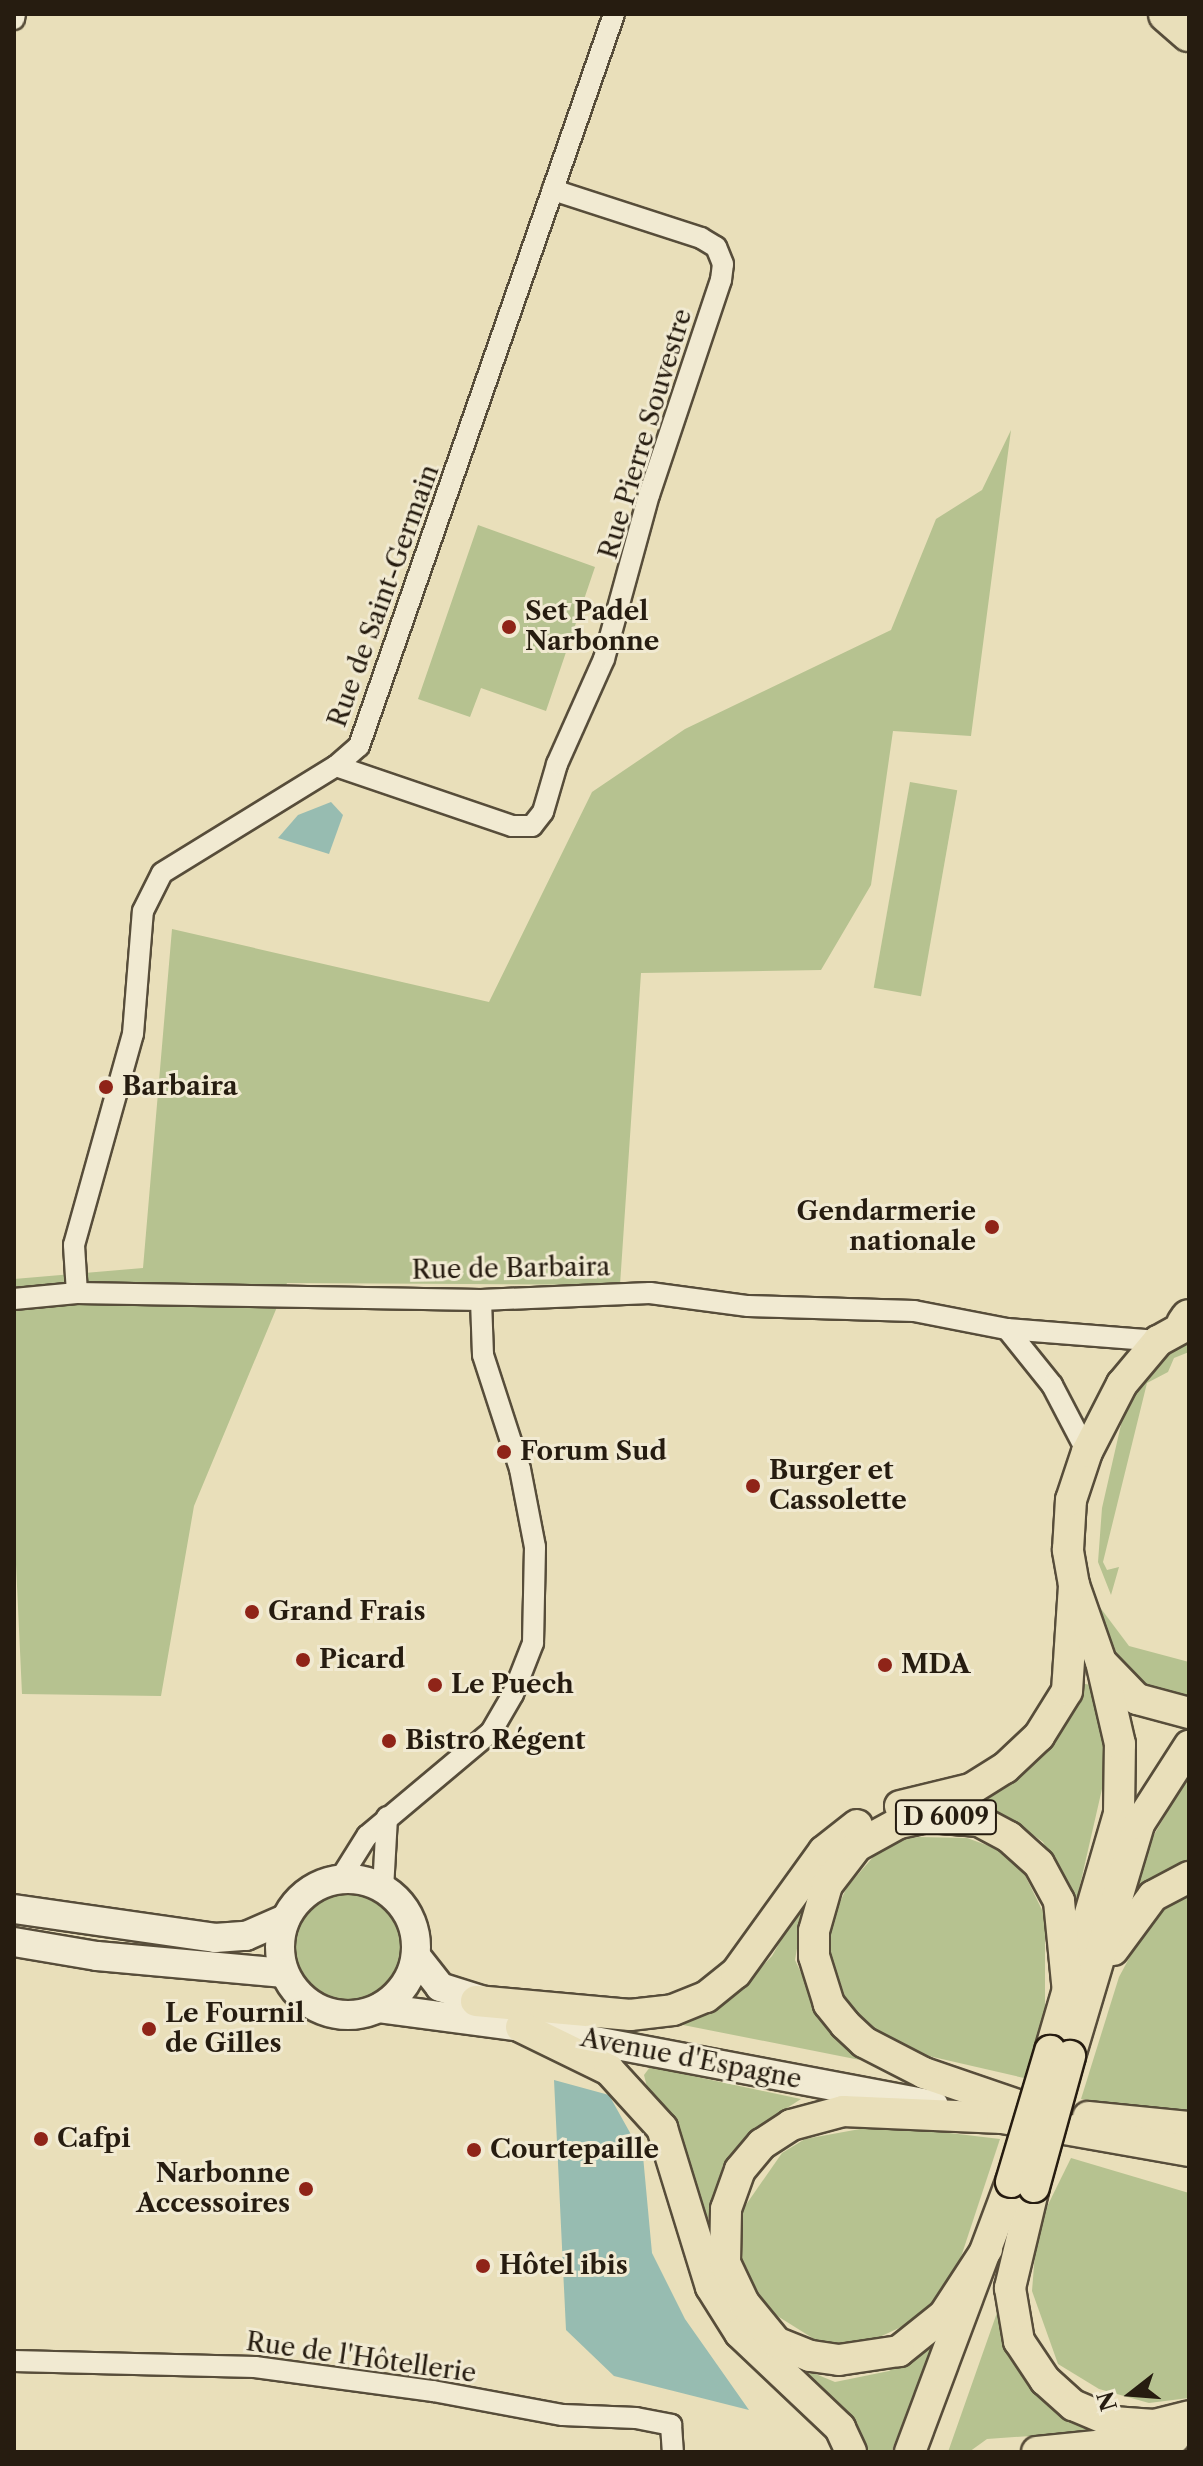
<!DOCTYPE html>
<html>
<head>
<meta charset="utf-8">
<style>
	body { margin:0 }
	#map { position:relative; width:1203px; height:2466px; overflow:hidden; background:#e9dfba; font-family:"Libre Caslon Text",serif }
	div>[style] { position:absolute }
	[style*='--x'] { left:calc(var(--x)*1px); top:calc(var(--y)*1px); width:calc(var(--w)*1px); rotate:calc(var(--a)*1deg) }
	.green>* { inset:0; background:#b6c290; transform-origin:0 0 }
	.round { border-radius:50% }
	.water>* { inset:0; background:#97bcb1 }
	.roads { filter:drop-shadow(2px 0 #574d3a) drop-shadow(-2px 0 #574d3a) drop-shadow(0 2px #574d3a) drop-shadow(0 -2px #574d3a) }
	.street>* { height:20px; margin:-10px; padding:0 10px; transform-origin:10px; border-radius:10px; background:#f1ead2 }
	.secondary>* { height:28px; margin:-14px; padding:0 14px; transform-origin:14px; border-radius:14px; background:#f1ead2 }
	.secondary>.ring { margin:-14px; padding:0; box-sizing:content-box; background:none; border:28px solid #f1ead2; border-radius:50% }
	.primary>* { height:30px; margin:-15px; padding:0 15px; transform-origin:15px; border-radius:15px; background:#e9dfba }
	.highway>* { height:36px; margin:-18px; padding:0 18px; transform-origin:18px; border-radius:18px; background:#e9dfba }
	.bridges { filter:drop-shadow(2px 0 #261c10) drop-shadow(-2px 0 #261c10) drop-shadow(0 2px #261c10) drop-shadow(0 -2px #261c10) }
	.primary-bridge>* { height:30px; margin:-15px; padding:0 15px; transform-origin:15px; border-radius:15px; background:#e9dfba }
	.dots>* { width:22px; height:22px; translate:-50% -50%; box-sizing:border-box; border:4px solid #f1ead2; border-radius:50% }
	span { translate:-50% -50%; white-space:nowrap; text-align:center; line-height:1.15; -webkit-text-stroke:6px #f1ead2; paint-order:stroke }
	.shield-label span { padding:2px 6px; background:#f1ead2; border:2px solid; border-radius:6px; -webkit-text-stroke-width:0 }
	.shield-label { font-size:24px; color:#261c10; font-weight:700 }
	.street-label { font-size:26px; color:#261c10 }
	.poi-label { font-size:26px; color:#261c10; font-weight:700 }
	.left { translate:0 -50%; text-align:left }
	.right { translate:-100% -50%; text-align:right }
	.frame { position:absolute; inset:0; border:16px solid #261c10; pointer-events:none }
	.north { position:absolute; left:1091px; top:2354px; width:80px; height:80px; -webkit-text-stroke:6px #f1ead2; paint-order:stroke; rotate:253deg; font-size:22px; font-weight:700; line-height:32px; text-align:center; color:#261c10 }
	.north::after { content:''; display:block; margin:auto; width:28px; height:36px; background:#261c10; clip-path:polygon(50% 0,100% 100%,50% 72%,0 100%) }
</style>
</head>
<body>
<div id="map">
	<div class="green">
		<div style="clip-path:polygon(1011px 430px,971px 736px,893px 731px,871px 885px,821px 970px,641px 973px,620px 1285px,287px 1283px,194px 1506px,161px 1696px,22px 1694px,14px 1521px,14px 1279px,143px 1268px,172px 929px,489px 1002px,592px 792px,685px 729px,891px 630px,936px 519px,982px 490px)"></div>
		<div style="clip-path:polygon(478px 525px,595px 567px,546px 711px,481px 688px,470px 717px,418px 699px)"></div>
		<div style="left:910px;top:782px;width:48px;height:209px;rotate:10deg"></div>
		<div style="clip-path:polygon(1189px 1340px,1189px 1352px,1174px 1358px,1168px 1372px,1147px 1383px,1103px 1562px,1107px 1570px,1119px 1567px,1111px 1595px,1098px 1562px,1102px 1508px,1125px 1407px,1162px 1356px)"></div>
		<div style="clip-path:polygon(1090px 1594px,1129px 1646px,1189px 1662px,1189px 1696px,1146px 1685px,1129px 1670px,1100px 1629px)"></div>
		<div style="clip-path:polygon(1081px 1683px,1090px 1685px,1110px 1754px,1075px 1907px,1043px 1842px,1008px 1817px,970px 1807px,1054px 1742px)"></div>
		<div style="clip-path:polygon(1189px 1775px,1189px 1861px,1135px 1892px,1148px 1845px)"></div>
		<div style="clip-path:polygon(919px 1837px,967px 1838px,992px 1847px,1020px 1865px,1045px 1916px,1045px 2008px,1024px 2078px,920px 2054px,874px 2034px,850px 2012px,831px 1955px,831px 1921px,847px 1887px,887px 1841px)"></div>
		<div class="round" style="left:290px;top:1891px;width:114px;height:114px"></div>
		<div style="clip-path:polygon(806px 1896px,795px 1960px,829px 2032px,860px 2060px,673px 2023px,696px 2017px,738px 1992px,772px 1956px)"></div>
		<div style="clip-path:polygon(1189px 1896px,1189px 2114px,1081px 2099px,1119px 1977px,1141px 1936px,1168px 1903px)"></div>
		<div style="clip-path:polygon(650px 2067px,801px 2099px,748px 2133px,723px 2165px,707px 2223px,674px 2122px,647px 2087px,644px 2075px)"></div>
		<div style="clip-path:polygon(882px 2125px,1000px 2139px,956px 2272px,925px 2316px,873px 2340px,822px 2344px,771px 2312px,742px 2266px,743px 2209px,782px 2153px,805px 2139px)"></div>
		<div style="clip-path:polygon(1071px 2158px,1189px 2193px,1189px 2398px,1149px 2403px,1099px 2389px,1058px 2364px,1032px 2291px,1037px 2227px)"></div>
		<div style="clip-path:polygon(999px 2307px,1009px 2335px,1118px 2430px,987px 2439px,969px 2452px,948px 2452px)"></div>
		<div style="clip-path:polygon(934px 2346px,891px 2452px,865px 2452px,794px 2365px,835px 2382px,889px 2371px)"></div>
	</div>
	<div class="water">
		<div style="clip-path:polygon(331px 802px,343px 815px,329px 854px,278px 838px,298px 815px)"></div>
		<div style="clip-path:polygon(554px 2080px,609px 2095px,643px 2156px,652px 2253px,685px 2319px,749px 2410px,614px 2376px,566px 2330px)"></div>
	</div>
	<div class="roads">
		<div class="street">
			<div style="--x:14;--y:19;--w:5;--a:-79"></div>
			<div style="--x:336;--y:766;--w:186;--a:18.8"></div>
			<div style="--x:512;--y:826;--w:20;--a:0"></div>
			<div style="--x:532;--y:826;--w:18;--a:-52"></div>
			<div style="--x:543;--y:812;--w:50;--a:-73.7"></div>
			<div style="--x:557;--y:764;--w:115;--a:-65.9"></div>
			<div style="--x:604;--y:659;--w:170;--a:-74.7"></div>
			<div style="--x:649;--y:495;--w:227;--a:-71.5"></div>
			<div style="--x:721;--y:280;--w:16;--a:-83"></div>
			<div style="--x:723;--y:264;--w:18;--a:-112"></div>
			<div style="--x:716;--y:247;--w:17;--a:-149"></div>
			<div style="--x:701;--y:238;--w:156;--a:-162"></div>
			<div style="--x:77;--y:1293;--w:48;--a:-93.6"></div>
			<div style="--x:74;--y:1245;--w:219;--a:-74.4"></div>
			<div style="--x:133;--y:1034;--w:123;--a:-85.4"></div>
			<div style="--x:143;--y:911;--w:42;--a:-63.4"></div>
			<div style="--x:162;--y:873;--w:204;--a:-31.6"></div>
			<div style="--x:336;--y:766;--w:30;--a:-41"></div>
			<div style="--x:359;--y:746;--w:775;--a:-70.79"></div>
			<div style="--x:14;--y:1299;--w:63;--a:-5.4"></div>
			<div style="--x:77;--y:1293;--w:404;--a:1"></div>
			<div style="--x:481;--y:1300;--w:169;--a:-2.4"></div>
			<div style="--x:650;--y:1293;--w:99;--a:7.6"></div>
			<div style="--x:748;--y:1306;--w:166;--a:1.7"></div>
			<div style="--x:914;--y:1311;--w:95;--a:11"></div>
			<div style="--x:1007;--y:1329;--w:151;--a:4.5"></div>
			<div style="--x:1007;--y:1329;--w:72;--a:51.2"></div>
			<div style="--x:1052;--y:1385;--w:76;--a:62.4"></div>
			<div style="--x:340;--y:1879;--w:51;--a:-57.9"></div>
			<div style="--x:367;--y:1836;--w:162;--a:-40"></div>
			<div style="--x:491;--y:1732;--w:44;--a:-59.9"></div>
			<div style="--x:513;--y:1694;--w:55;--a:-68.6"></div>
			<div style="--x:533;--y:1643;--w:96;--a:-88.8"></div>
			<div style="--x:535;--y:1547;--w:79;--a:-100.9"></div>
			<div style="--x:520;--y:1469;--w:120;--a:-108"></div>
			<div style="--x:483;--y:1355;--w:55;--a:-92.1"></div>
			<div style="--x:383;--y:1889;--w:72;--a:-86.8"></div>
			<div style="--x:14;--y:2361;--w:241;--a:1.4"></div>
			<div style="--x:255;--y:2367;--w:180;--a:7.7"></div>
			<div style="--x:433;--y:2391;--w:132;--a:10.5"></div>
			<div style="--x:563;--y:2415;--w:73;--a:2.4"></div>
			<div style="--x:636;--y:2418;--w:36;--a:11"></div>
			<div style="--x:671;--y:2425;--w:27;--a:86"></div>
		</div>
		<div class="secondary">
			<div class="ring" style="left:280px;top:1879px;width:108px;height:108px"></div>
			<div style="--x:14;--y:1909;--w:203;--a:8.2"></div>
			<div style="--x:215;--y:1938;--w:31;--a:-4"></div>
			<div style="--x:246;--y:1936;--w:43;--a:-23.6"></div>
			<div style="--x:14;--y:1942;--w:84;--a:9.6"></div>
			<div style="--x:97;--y:1956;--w:188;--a:5.2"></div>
			<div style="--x:416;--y:1956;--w:39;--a:52"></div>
			<div style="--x:440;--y:1987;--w:60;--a:17.5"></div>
			<div style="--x:379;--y:2008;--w:143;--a:7.6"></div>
			<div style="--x:521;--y:2027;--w:420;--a:10.7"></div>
		</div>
		<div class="primary">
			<div style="--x:1103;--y:1664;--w:49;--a:45.8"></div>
			<div style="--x:1137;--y:1699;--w:54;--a:15.1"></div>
			<div style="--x:900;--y:1806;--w:73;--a:-13.5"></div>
			<div style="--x:971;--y:1789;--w:40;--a:-32"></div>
			<div style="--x:1005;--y:1768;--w:47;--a:-43.3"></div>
			<div style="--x:1039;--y:1736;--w:53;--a:-58.1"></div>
			<div style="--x:1067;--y:1691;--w:106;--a:-86.2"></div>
			<div style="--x:1113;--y:1950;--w:67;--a:-53.5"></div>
			<div style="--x:1153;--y:1896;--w:41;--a:-27.8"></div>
			<div style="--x:476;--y:2001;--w:155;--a:5.2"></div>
			<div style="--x:630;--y:2015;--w:43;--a:-6.6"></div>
			<div style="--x:673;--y:2010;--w:35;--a:-22"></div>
			<div style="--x:706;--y:1997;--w:38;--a:-39"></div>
			<div style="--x:736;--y:1973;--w:150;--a:-54.2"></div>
			<div style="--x:824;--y:1851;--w:42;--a:-38.2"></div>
			<div style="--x:521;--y:2027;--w:98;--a:26"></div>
			<div style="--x:609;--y:2070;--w:79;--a:47.6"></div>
			<div style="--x:662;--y:2128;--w:166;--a:72.9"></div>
			<div style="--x:711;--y:2287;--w:54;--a:57.8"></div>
			<div style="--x:740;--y:2333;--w:138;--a:43.5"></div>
			<div style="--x:840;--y:2428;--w:26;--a:65"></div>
			<div style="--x:1050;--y:2051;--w:248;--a:-73.8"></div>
			<div style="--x:1119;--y:1813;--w:69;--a:-89.2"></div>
			<div style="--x:1120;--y:1744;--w:84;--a:-103"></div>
			<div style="--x:1101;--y:1662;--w:82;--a:-109.3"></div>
			<div style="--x:1074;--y:1585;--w:36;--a:-100"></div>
			<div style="--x:1068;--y:1550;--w:50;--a:-86.6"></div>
			<div style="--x:1071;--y:1500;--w:51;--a:-71.6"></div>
			<div style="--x:1087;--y:1452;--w:76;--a:-62.8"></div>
			<div style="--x:1122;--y:1384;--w:56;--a:-50.1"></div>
			<div style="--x:1158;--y:1341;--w:35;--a:-29"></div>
			<div style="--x:1070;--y:2056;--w:242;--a:-73.4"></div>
			<div style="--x:1139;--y:1824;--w:93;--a:-57.3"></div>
			<div style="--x:1026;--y:2108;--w:108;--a:-161.1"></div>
			<div style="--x:924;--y:2073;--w:68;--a:-152.7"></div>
			<div style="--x:864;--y:2042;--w:26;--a:-137"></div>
			<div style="--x:845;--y:2024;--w:26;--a:-129"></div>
			<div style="--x:829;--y:2004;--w:50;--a:-107.4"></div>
			<div style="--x:814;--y:1956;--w:25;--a:-90"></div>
			<div style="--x:814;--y:1931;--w:48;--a:-74.2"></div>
			<div style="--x:827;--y:1885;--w:49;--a:-52.4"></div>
			<div style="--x:857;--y:1846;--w:48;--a:-28.7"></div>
			<div style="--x:899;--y:1823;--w:30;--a:-12"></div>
			<div style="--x:928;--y:1817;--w:51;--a:4.5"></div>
			<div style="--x:979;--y:1821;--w:34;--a:28"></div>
			<div style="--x:1009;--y:1837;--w:40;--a:42"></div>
			<div style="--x:1039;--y:1864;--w:42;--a:61.6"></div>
			<div style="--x:1059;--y:1901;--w:92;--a:84.4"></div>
			<div style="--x:1088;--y:2117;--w:101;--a:5.7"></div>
			<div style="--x:1034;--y:2187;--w:104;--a:103.4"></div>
			<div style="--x:1010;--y:2288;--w:54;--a:80.4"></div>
			<div style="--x:1019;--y:2341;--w:47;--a:56.3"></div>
			<div style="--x:1045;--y:2380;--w:38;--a:42"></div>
			<div style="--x:1073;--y:2405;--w:43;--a:23"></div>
			<div style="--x:1113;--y:2422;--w:41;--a:4.2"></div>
			<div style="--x:1154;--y:2425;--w:36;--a:-14"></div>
			<div style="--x:987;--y:2249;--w:79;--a:123.1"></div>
			<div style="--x:944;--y:2315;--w:58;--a:141.3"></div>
			<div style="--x:899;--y:2351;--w:61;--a:171.5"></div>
			<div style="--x:839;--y:2360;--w:29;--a:-172"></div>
			<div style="--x:810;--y:2356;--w:37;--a:-158"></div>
			<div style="--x:776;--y:2342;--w:50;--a:-129.4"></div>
			<div style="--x:744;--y:2303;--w:44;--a:-115.4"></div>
			<div style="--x:725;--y:2263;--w:54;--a:-88.9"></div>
			<div style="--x:726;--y:2209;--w:41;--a:-70.3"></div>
			<div style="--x:740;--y:2170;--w:34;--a:-50"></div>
			<div style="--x:762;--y:2144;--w:35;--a:-33"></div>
			<div style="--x:791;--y:2125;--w:54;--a:-15.1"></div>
			<div style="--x:843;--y:2111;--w:159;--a:2.5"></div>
			<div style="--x:1002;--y:2118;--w:190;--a:10"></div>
			<div style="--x:910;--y:2452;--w:288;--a:-69.5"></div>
			<div style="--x:1037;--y:2452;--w:138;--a:-5.8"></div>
		</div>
		<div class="highway">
			<div style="--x:1167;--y:14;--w:29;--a:41"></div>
			<div style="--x:1185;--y:1324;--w:7;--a:-56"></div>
		</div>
	</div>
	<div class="bridges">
		<div class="primary-bridge">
			<div style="--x:1011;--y:2182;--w:137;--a:-73.4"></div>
			<div style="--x:1034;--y:2187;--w:136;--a:-74.6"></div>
		</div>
	</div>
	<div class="dots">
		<div style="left:509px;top:627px;background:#8f2418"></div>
		<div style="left:106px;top:1087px;background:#8f2418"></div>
		<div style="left:992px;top:1227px;background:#8f2418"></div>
		<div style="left:504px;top:1452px;background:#8f2418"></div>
		<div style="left:753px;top:1486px;background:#8f2418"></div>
		<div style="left:252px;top:1612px;background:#8f2418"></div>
		<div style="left:303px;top:1660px;background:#8f2418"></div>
		<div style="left:885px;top:1665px;background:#8f2418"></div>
		<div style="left:435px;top:1685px;background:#8f2418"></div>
		<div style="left:389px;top:1741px;background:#8f2418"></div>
		<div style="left:149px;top:2029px;background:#8f2418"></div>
		<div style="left:41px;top:2139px;background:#8f2418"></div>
		<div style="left:474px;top:2150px;background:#8f2418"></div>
		<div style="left:306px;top:2189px;background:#8f2418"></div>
		<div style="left:483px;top:2266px;background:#8f2418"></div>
	</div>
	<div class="shield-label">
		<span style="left:946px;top:1817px">D 6009</span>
	</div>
	<div class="street-label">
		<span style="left:646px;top:434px;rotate:-73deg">Rue Pierre Souvestre</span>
		<span style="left:384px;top:596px;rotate:-70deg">Rue de Saint-Germain</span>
		<span style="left:511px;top:1269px;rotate:-1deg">Rue de Barbaira</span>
		<span style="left:691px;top:2059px;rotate:11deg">Avenue d'Espagne</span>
		<span style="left:361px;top:2358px;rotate:8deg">Rue de l'Hôtellerie</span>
	</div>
	<div class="poi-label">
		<span class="left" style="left:525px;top:627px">Set Padel<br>Narbonne</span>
		<span class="left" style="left:122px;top:1087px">Barbaira</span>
		<span class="right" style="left:976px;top:1227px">Gendarmerie<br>nationale</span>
		<span class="left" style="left:520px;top:1452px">Forum Sud</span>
		<span class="left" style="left:769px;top:1486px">Burger et<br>Cassolette</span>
		<span class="left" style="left:268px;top:1612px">Grand Frais</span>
		<span class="left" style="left:319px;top:1660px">Picard</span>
		<span class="left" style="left:901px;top:1665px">MDA</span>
		<span class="left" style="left:451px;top:1685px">Le Puech</span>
		<span class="left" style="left:405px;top:1741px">Bistro Régent</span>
		<span class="left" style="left:165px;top:2029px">Le Fournil<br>de Gilles</span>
		<span class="left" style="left:57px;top:2139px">Cafpi</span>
		<span class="left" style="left:490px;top:2150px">Courtepaille</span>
		<span class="right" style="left:290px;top:2189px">Narbonne<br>Accessoires</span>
		<span class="left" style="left:499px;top:2266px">Hôtel ibis</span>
	</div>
	<div class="frame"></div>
	<div class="north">N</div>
</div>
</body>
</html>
